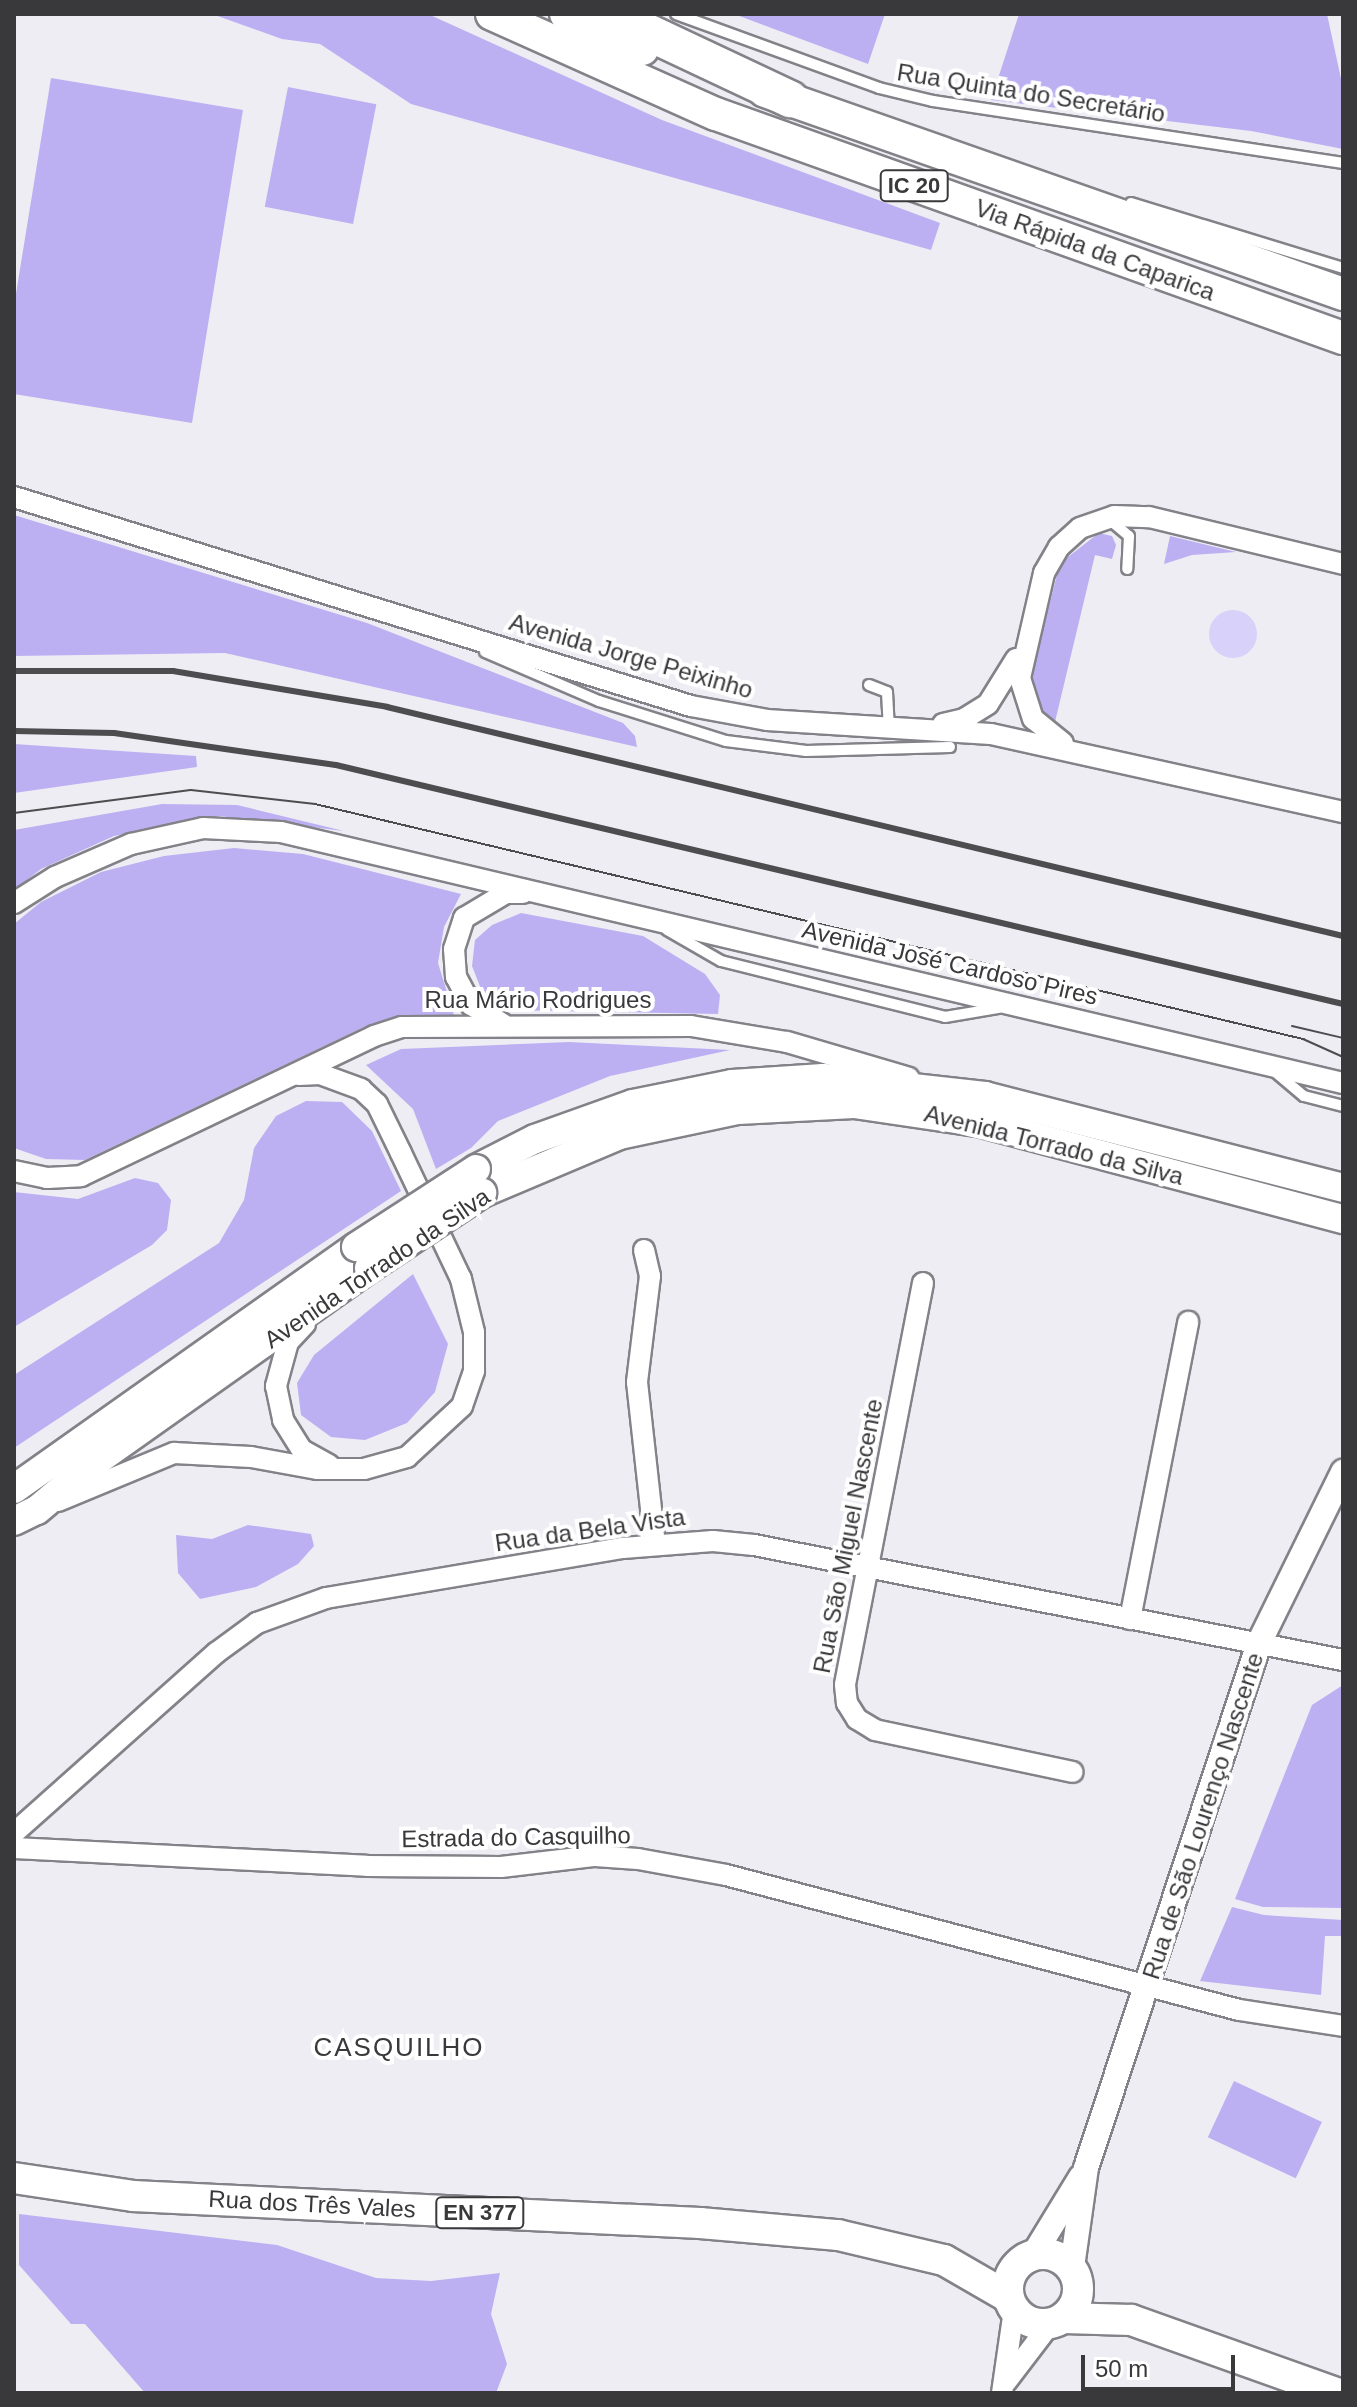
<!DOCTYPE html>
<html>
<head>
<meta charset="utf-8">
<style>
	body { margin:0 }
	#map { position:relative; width:1357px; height:2407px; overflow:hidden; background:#eeedf4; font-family:Arial,sans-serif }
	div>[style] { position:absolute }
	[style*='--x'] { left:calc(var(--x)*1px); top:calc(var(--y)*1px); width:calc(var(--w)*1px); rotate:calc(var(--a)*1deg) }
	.green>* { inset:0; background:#bdb0f2; transform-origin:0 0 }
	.water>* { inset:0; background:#d8d1f9 }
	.round { border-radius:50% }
	.roads { filter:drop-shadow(2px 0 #838288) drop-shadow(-2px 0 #838288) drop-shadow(0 2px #838288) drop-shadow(0 -2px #838288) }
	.service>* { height:10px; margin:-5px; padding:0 5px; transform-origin:5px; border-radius:5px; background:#fff }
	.minor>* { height:20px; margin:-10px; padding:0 10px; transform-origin:10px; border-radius:10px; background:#fff }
	.tertiary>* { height:24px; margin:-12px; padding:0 12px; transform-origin:12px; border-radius:12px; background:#fff }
	.secondary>* { height:28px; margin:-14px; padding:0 14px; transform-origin:14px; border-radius:14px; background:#fff }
	.primary>* { height:30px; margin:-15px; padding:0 15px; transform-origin:15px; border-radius:15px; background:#fff }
	.primary>.ring { margin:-15px; padding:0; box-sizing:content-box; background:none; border:30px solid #fff; border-radius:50% }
	.trunk>* { height:32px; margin:-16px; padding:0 16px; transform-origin:16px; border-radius:16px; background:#fff }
	.motorway>* { height:36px; margin:-18px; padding:0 18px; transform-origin:18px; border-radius:18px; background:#fff }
	.tram>* { height:2px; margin:-1px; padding:0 1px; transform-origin:1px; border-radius:1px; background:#4d4c4f }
	.rail>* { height:6px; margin:-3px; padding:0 3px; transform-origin:3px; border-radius:3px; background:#4d4c4f }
	.bridges { filter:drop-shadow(2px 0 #838288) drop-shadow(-2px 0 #838288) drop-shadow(0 2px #838288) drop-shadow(0 -2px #838288) }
	.secondary-bridge>* { height:28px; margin:-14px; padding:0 14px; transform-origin:14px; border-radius:14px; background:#fff }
	span { translate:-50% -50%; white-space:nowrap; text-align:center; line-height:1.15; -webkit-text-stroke:8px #fff; paint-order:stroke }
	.shield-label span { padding:2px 6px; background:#fff; border:2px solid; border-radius:6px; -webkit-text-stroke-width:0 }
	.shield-label { font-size:22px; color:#39383b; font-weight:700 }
	.street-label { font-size:24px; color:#39383b }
	.neighbourhood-label { font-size:26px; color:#39383b; letter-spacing:2px }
	.frame { position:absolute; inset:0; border:16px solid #39383b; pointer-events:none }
	.scale { position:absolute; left:1081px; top:2355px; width:154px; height:36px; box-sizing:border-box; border:4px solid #39383b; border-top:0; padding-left:10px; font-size:24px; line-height:28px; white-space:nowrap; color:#39383b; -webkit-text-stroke:6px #fff; paint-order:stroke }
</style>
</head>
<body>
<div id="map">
	<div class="green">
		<div style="clip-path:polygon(212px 14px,428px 14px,662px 120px,940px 223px,931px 250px,411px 104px,320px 44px,282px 39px)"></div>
		<div style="clip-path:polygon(734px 14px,885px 14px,868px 64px)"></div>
		<div style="clip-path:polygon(1019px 14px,1327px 14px,1343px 88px,1343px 149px,1251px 131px,991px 100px)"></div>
		<div style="clip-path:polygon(51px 78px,243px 110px,192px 423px,14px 394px,14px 306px)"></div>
		<div style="left:288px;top:87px;width:90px;height:122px;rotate:11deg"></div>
		<div style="clip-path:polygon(14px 515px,367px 623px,623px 723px,635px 736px,637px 747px,225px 653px,14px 656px)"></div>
		<div style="clip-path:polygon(1099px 533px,1112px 536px,1116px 545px,1112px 559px,1095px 555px,1054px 726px,1040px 710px,1031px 677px,1060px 563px)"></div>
		<div style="clip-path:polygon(1170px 536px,1236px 552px,1192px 555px,1164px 564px)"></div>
		<div style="clip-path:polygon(14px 744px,196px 756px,197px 767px,14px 793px)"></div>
		<div style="clip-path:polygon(162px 804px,237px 805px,344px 831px,218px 816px,114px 836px,41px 869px,14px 890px,14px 830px)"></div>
		<div style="clip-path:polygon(234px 848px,303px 854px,461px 894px,444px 927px,438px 963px,454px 1015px,364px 1027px,85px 1160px,46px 1159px,14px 1148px,14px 924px,41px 902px,101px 872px,164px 856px)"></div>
		<div style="clip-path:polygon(521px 913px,643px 936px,705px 974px,720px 995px,718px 1014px,505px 1010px,483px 994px,472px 966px,475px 940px,492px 925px)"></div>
		<div style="clip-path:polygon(569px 1042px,730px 1050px,610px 1076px,498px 1121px,471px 1148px,436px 1169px,413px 1109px,366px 1065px,401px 1049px)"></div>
		<div style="clip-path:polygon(306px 1101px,342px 1102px,372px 1131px,401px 1191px,14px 1448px,14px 1375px,219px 1243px,244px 1200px,254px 1148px,276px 1116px)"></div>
		<div style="clip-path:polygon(135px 1178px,158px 1183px,171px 1200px,167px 1230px,152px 1245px,14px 1327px,14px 1192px,78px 1199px)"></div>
		<div style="clip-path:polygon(413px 1274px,448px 1344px,435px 1392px,407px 1423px,365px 1440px,331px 1437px,301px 1415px,297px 1383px,314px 1355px)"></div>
		<div style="clip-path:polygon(248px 1525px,311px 1534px,314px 1546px,298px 1564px,256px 1587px,200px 1599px,178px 1573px,176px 1535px,212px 1539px)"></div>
		<div style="clip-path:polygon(1343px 1685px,1343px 1908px,1263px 1907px,1235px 1899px,1312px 1705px)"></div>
		<div style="clip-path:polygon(1232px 1907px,1264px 1915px,1343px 1920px,1343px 1936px,1325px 1936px,1321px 1995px,1200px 1981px)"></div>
		<div style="left:1234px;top:2081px;width:97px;height:62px;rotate:25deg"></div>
		<div style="clip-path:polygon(19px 2214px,277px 2245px,376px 2278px,431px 2281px,500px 2273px,491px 2314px,507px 2364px,496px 2393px,145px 2393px,85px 2324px,71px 2324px,19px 2265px)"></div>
	</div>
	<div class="water">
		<div class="round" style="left:1209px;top:610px;width:48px;height:48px"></div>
	</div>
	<div class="roads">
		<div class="service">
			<div style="--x:676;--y:14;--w:216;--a:20"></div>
			<div style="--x:879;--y:88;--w:56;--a:13.5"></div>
			<div style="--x:933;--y:101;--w:415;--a:8.6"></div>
			<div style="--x:1131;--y:203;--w:222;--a:17"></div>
			<div style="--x:1111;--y:521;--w:23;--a:40"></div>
			<div style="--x:1129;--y:536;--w:33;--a:93"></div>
			<div style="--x:485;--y:652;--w:124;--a:23.3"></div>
			<div style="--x:599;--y:701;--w:133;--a:17.5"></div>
			<div style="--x:726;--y:741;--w:81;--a:7.1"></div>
			<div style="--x:806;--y:751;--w:144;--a:-1.6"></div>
			<div style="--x:869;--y:685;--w:19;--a:21"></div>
			<div style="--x:887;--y:692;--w:34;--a:87"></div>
			<div style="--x:667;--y:930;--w:62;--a:29.9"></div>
			<div style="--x:721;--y:961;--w:231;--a:14"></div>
			<div style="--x:945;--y:1017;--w:55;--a:-9.5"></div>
			<div style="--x:1274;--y:1071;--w:39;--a:40"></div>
			<div style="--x:1304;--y:1096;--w:40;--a:14.4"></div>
		</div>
		<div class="minor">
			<div style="--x:14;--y:497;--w:709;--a:17.16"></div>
			<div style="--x:691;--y:706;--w:77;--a:10.4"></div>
			<div style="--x:767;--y:720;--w:224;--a:3.6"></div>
			<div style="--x:991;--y:734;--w:361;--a:12.5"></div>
			<div style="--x:943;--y:724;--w:22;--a:-13"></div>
			<div style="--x:964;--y:719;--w:28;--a:-32"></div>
			<div style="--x:988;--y:704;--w:53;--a:-58.1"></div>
			<div style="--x:1063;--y:743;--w:38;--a:-141"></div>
			<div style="--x:1033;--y:719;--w:43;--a:-107.6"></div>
			<div style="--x:1020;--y:678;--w:108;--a:-77.1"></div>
			<div style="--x:1044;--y:573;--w:30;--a:-60"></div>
			<div style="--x:1059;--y:547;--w:28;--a:-42"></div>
			<div style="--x:1080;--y:528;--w:36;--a:-19"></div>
			<div style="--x:1114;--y:516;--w:35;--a:2"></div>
			<div style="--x:1149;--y:517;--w:200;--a:13.6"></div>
			<div style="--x:14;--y:903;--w:49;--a:-32.4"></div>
			<div style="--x:55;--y:877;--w:83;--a:-23.5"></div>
			<div style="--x:131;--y:844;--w:74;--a:-12.5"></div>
			<div style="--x:203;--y:828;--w:78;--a:2.9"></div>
			<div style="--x:281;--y:832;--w:1091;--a:13.3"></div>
			<div style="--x:503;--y:1024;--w:37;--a:-149"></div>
			<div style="--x:471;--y:1005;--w:32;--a:-118"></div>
			<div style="--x:456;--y:977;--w:28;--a:-94"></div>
			<div style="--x:454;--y:949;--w:33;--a:-72"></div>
			<div style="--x:464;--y:918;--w:49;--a:-30.8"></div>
			<div style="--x:506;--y:893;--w:17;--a:0"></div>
			<div style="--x:14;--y:1171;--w:34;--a:12"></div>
			<div style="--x:47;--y:1178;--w:34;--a:-3"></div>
			<div style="--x:81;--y:1176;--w:325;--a:-25.5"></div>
			<div style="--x:374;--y:1036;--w:29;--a:-18"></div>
			<div style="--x:402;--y:1027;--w:289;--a:-0.2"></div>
			<div style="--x:691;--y:1026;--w:97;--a:9.5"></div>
			<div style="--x:787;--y:1042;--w:127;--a:16.4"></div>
			<div style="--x:644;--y:1250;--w:27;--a:77"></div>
			<div style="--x:650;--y:1276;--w:107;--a:97"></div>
			<div style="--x:637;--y:1382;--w:163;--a:83.7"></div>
			<div style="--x:923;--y:1283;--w:409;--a:101"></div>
			<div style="--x:845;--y:1685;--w:18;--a:84"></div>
			<div style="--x:847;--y:1703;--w:19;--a:58"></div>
			<div style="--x:857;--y:1719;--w:21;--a:31"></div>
			<div style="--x:875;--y:1730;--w:202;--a:12"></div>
			<div style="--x:305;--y:1324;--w:25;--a:133"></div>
			<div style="--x:288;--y:1342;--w:46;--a:105.3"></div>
			<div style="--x:276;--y:1386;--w:35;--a:78"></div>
			<div style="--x:283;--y:1420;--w:36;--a:58"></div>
			<div style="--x:302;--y:1450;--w:31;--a:29"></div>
			<div style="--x:58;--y:1501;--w:126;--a:-22.5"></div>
			<div style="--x:174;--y:1453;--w:77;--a:3"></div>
			<div style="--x:251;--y:1457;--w:67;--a:10.3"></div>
			<div style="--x:317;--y:1469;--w:47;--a:0"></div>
			<div style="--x:364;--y:1469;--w:45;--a:-15.6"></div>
			<div style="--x:407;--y:1457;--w:75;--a:-42.8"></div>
			<div style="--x:462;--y:1406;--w:37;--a:-71"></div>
			<div style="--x:474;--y:1371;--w:39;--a:-90"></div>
			<div style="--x:474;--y:1332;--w:55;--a:-103.8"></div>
			<div style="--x:461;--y:1279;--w:140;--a:-115.5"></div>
			<div style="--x:401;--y:1153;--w:55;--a:-116.1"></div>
			<div style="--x:377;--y:1104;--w:22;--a:-137"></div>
			<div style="--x:361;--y:1089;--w:44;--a:-159.9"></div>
			<div style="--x:320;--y:1074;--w:21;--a:177"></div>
			<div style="--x:1130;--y:1619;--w:303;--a:-78.9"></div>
			<div style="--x:14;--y:1833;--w:271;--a:-41.7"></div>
			<div style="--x:216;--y:1653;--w:51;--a:-36.2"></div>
			<div style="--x:257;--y:1623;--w:73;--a:-19.9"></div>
			<div style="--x:326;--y:1598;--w:301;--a:-9.6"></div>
			<div style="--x:623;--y:1548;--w:90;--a:-4.4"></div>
			<div style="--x:713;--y:1541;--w:41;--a:5.6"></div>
			<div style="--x:754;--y:1545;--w:600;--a:11.05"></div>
			<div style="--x:14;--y:1848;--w:353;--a:2.9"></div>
			<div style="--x:367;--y:1866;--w:134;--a:0.4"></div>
			<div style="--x:501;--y:1867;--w:95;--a:-6.7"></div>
			<div style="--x:595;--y:1856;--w:43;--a:4"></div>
			<div style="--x:638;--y:1859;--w:89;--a:10.3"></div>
			<div style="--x:726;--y:1875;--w:530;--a:14.74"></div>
			<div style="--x:1239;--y:2010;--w:105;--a:8.7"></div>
			<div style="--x:1006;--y:2382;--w:74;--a:-52.7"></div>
			<div style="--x:1002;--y:2393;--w:84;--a:-81.8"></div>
		</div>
		<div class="tertiary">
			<div style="--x:1034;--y:2254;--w:90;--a:-58.6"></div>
			<div style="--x:1072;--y:2267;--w:100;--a:-82"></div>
			<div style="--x:1086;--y:2168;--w:553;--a:-71.76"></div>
			<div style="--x:1259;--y:1643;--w:191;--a:-63.8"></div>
		</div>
		<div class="secondary">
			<div style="--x:476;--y:1169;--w:66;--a:-27"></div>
			<div style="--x:535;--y:1139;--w:104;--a:-19.7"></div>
			<div style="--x:633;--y:1104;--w:101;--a:-11.4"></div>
			<div style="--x:732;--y:1084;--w:91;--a:-3.8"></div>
			<div style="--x:823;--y:1078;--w:163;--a:6.3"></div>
			<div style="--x:985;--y:1096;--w:370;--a:14.4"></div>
			<div style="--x:482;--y:1193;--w:149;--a:-22.9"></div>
			<div style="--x:619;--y:1135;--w:122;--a:-11.9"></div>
			<div style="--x:738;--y:1110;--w:116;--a:-3"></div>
			<div style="--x:854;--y:1104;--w:125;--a:8.3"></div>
			<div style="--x:978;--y:1122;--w:378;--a:14.9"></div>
			<div style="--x:14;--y:1489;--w:419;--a:-35.3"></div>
			<div style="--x:14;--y:1521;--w:25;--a:-26"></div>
			<div style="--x:37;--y:1510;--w:67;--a:-40.1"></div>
			<div style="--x:88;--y:1467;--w:344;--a:-35.3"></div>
		</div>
		<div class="primary">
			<div style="--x:14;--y:2178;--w:120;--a:8.6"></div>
			<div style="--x:133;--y:2196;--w:568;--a:2.73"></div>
			<div style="--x:700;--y:2223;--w:139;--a:5"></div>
			<div style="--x:838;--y:2235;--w:109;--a:13.3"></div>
			<div style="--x:944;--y:2260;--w:74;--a:30"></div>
			<div class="ring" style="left:1008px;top:2254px;width:40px;height:40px"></div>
			<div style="--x:1064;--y:2318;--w:67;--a:1.7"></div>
			<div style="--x:1131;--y:2320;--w:218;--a:19.6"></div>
		</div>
		<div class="trunk">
			<div style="--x:492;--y:14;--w:245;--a:24.1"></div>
			<div style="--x:716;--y:114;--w:666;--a:19.66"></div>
			<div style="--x:566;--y:14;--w:84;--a:24.7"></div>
			<div style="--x:765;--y:91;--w:613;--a:19.35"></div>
		</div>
		<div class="motorway">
			<div style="--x:609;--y:14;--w:200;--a:25.2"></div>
		</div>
	</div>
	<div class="tram">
		<div style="--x:14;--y:813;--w:178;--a:-7.4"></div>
		<div style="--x:191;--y:790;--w:125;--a:6.4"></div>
		<div style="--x:315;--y:804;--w:1016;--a:13.38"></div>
		<div style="--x:1303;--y:1039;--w:44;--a:24.2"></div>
		<div style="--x:1292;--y:1026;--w:52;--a:13.2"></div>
	</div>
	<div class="rail">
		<div style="--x:14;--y:671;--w:159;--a:0"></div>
		<div style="--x:173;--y:671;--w:217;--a:9.5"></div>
		<div style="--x:387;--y:707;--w:983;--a:13.47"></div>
		<div style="--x:14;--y:731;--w:100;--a:1.1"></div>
		<div style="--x:114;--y:733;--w:224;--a:8.2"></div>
		<div style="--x:336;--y:765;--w:1035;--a:13.35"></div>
	</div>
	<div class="bridges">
		<div class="secondary-bridge">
			<div style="--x:356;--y:1247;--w:143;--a:-33"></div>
			<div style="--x:369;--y:1268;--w:136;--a:-33.6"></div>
		</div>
	</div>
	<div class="shield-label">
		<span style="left:914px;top:186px">IC 20</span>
		<span style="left:480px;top:2213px">EN 377</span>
	</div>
	<div class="street-label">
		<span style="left:1031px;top:93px;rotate:9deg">Rua Quinta do Secretário</span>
		<span style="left:1095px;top:250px;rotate:20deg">Via Rápida da Caparica</span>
		<span style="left:631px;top:656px;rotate:16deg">Avenida Jorge Peixinho</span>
		<span style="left:950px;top:963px;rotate:13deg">Avenida José Cardoso Pires</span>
		<span style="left:538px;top:1000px">Rua Mário Rodrigues</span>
		<span style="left:1054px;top:1145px;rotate:14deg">Avenida Torrado da Silva</span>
		<span style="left:377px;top:1268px;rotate:-34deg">Avenida Torrado da Silva</span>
		<span style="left:590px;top:1530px;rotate:-8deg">Rua da Bela Vista</span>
		<span style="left:848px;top:1536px;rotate:-79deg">Rua São Miguel Nascente</span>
		<span style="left:1203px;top:1816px;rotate:-72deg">Rua de São Lourenço Nascente</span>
		<span style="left:516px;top:1837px;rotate:-1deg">Estrada do Casquilho</span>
		<span style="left:312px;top:2204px;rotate:3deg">Rua dos Três Vales</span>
	</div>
	<div class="neighbourhood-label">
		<span style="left:399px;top:2048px">CASQUILHO</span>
	</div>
	<div class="frame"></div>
	<div class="scale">50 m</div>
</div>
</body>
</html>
